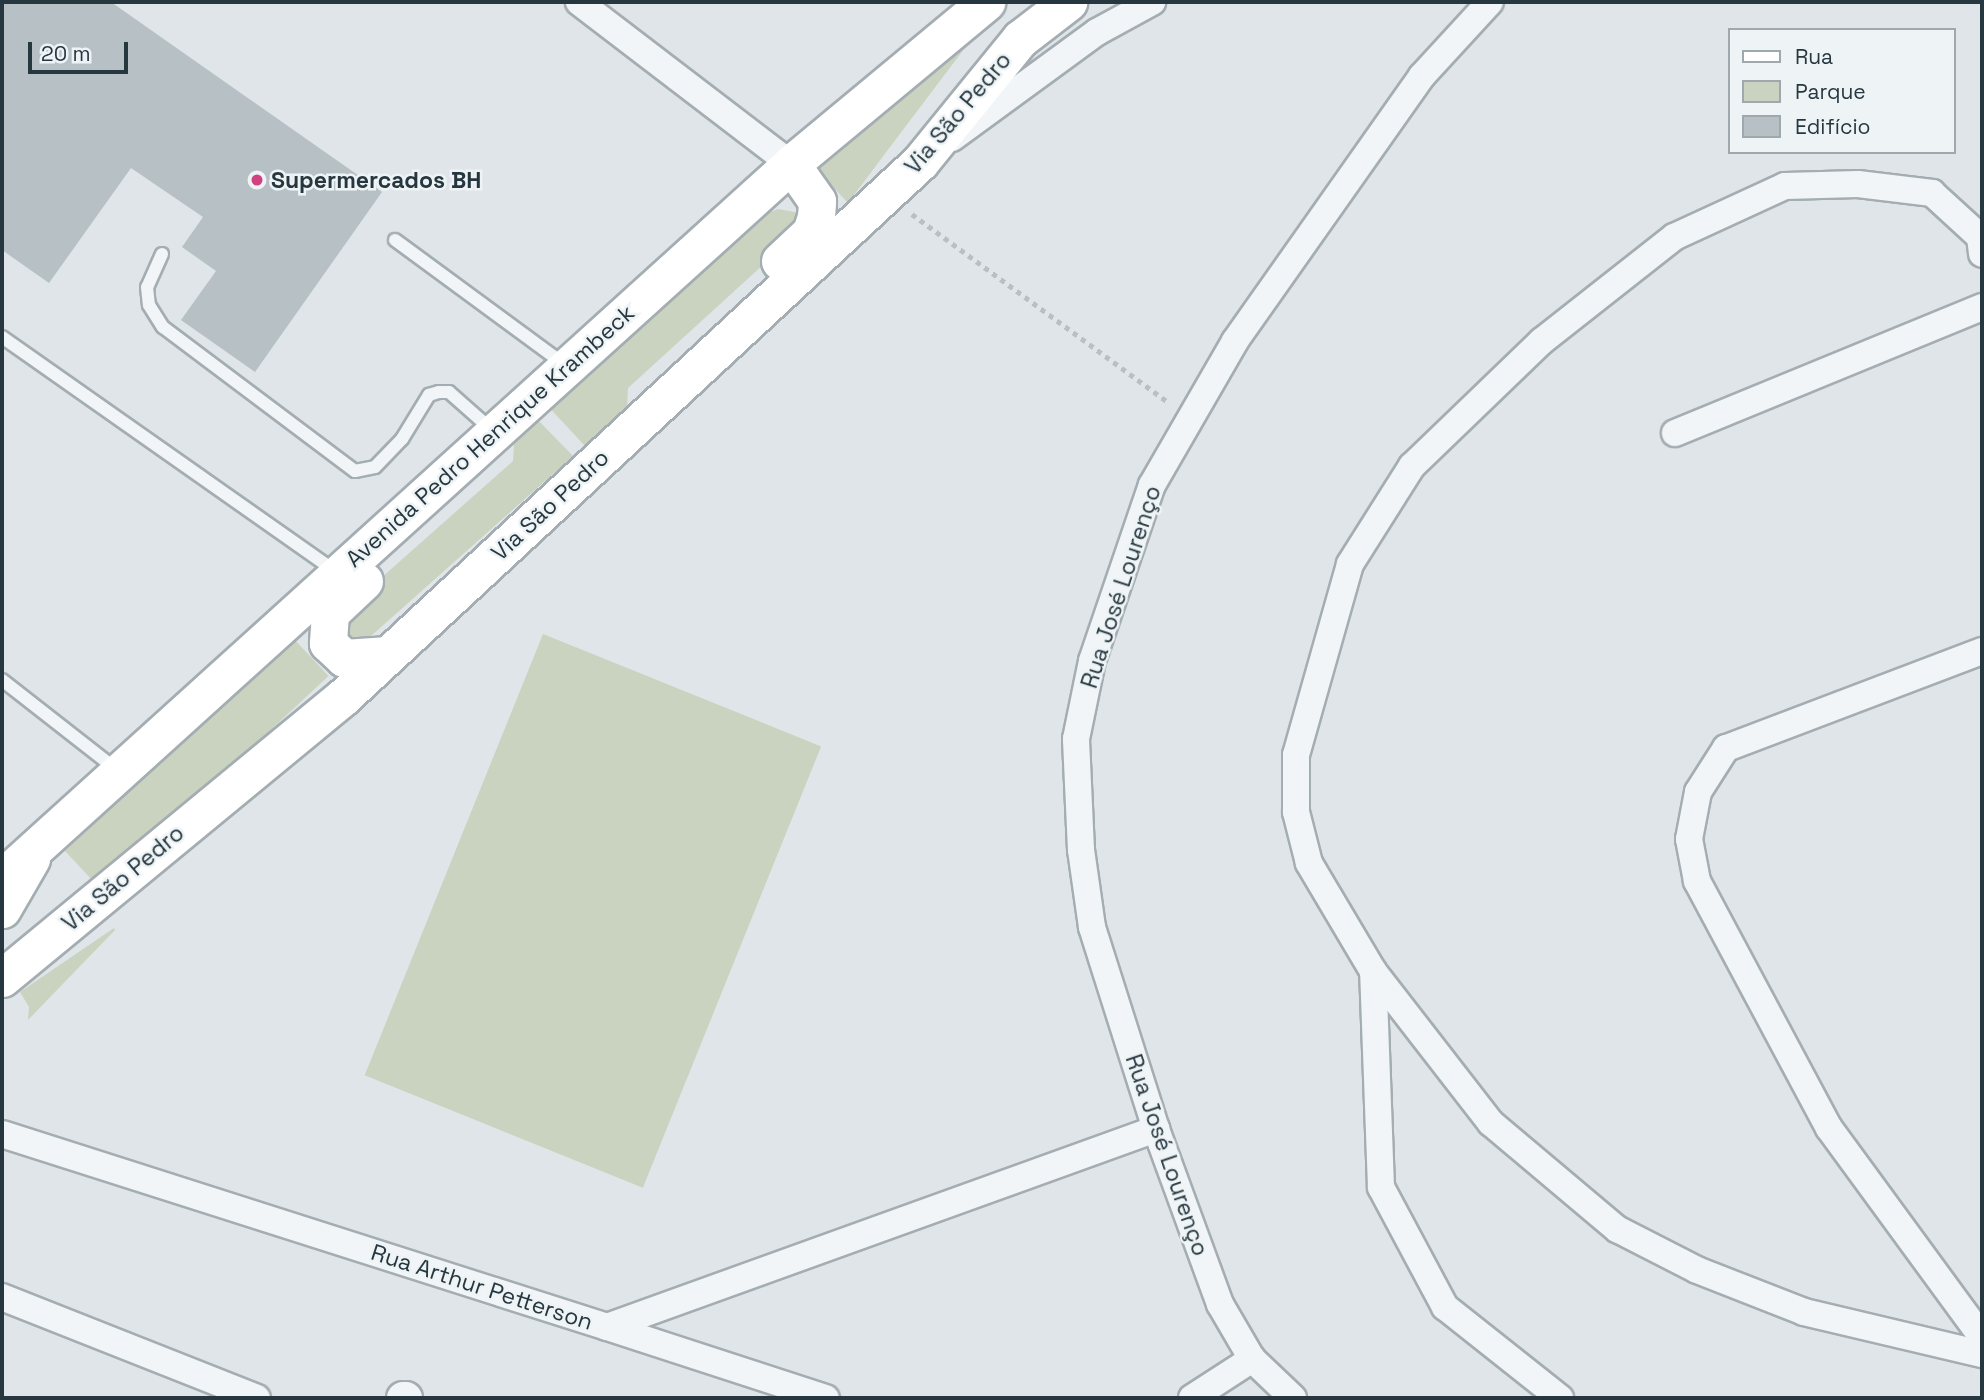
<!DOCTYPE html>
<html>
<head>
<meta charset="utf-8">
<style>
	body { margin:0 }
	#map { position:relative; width:1984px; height:1400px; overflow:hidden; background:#dfe5e8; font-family:"Space Grotesk",sans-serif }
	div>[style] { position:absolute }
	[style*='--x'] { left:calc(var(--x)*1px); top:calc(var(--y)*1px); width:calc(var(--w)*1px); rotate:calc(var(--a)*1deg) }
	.green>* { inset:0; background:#cad3bf; transform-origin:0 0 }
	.building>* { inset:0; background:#b6c0c5 }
	.path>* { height:4.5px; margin-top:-2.25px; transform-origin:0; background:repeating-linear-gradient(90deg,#b8c0c4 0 5px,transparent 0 10px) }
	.roads { filter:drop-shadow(2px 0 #a4adb2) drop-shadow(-2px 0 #a4adb2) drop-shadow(0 2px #a4adb2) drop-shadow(0 -2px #a4adb2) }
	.service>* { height:12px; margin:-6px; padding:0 6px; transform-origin:6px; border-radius:6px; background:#f1f5f7 }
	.minor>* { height:26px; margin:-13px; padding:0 13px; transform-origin:13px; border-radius:13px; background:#f1f5f7 }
	.tertiary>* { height:32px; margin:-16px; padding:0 16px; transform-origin:16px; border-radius:16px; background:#f1f5f7 }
	.secondary>* { height:37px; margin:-18.5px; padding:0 18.5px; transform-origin:18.5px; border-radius:18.5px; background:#fff }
	.dots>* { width:19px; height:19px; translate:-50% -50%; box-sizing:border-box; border:4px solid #eef4f6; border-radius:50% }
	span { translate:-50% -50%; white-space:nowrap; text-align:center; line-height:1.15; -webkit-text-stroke:5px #eef4f6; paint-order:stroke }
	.street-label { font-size:23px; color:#273740 }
	.poi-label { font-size:23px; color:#273740; font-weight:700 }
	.left { translate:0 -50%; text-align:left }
	.frame { position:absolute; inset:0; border:4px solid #273740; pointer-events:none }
	.legend { position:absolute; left:1728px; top:28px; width:228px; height:126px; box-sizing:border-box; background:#eef4f6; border:2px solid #9ea8ad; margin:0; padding:9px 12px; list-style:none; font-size:21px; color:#273740 }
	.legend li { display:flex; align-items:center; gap:14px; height:35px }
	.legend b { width:35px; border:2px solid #9ea8ad }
	.scale { position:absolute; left:28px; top:42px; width:100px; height:32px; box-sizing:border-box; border:4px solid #273740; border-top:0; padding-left:9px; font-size:21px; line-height:24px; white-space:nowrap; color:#273740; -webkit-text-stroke:5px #eef4f6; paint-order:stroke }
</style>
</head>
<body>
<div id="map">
	<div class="green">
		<div style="clip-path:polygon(986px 20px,887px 151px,848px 203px,813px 165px)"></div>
		<div style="clip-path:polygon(778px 209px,800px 213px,797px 234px,628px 388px,627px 408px,585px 446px,545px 403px,763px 215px)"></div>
		<div style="clip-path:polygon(533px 415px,573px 456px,371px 636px,355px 639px,347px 634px,345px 610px,513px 461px,515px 431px)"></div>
		<div style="left:543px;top:634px;width:300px;height:476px;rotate:22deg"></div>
		<div style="left:293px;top:638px;width:52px;height:312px;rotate:47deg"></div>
		<div style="clip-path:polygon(114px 928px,115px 930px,28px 1020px,29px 1007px,20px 992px)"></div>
	</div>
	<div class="building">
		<div style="clip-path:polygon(2px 2px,111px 2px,382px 192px,255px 372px,181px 320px,216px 271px,182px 247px,203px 217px,131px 168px,49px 283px,2px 250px)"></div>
	</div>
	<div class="path">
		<div style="--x:912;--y:214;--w:316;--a:36.3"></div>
	</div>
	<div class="roads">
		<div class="service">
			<div style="--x:395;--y:240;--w:210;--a:36.3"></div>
			<div style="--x:162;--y:254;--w:36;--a:114"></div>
			<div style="--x:147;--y:287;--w:18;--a:84"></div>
			<div style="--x:149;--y:305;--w:26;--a:58"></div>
			<div style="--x:163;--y:327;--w:240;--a:36.9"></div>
			<div style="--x:355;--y:471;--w:20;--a:-11"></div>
			<div style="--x:375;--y:467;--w:39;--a:-46"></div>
			<div style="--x:402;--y:439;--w:52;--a:-58.5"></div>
			<div style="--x:429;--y:395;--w:10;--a:-17"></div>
			<div style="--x:439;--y:392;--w:10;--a:0"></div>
			<div style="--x:449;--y:392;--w:57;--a:41.5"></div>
			<div style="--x:2;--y:337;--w:407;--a:35.1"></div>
			<div style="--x:2;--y:680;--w:145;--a:38"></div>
		</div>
		<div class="minor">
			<div style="--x:579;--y:2;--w:267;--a:37.4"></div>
			<div style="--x:952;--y:138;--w:180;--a:-36.2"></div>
			<div style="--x:1097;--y:32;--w:63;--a:-28.6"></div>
			<div style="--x:1675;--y:433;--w:332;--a:-22.3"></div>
			<div style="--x:1982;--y:651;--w:274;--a:159.2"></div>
			<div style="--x:1726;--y:748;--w:52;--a:122.5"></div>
			<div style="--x:1698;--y:792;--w:48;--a:100.8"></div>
			<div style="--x:1689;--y:839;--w:43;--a:79.2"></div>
			<div style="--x:1697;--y:881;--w:280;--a:61.9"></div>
			<div style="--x:1829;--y:1128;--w:259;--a:53.8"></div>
			<div style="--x:1373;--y:971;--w:192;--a:52.2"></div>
			<div style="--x:1491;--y:1123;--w:165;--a:40.1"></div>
			<div style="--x:1617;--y:1229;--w:90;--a:27.1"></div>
			<div style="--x:1697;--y:1270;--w:115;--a:21.4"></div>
			<div style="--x:1804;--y:1312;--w:183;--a:13.3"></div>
			<div style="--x:2;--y:1134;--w:635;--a:17.69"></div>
			<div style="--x:607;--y:1327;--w:584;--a:-19.83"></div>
			<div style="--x:2;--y:1297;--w:274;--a:21.6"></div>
			<div style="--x:607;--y:1327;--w:230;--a:18"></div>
			<div style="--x:1192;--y:1398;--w:72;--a:-33"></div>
			<div style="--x:1293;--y:1398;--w:57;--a:-136.4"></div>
			<div style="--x:1252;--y:1359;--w:64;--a:-120.2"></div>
			<div style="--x:1220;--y:1304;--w:186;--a:-110.1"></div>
			<div style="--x:1156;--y:1129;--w:212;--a:-107.6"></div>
			<div style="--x:1092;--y:927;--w:78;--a:-98.1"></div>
			<div style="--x:1081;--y:850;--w:111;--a:-92.6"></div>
			<div style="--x:1076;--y:739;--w:80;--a:-78.4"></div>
			<div style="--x:1092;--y:661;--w:186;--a:-71.2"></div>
			<div style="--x:1152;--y:485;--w:166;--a:-60"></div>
			<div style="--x:1235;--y:341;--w:324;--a:-54.8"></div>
			<div style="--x:1422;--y:76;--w:100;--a:-47.4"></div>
			<div style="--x:1560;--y:1398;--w:147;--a:-141.6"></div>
			<div style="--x:1445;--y:1307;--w:136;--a:-118.1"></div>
			<div style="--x:1381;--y:1187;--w:216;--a:-92.1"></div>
			<div style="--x:1373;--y:971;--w:126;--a:-120.7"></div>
			<div style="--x:1309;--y:863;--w:53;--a:-104.3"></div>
			<div style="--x:1296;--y:812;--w:57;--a:-90"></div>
			<div style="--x:1296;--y:755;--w:198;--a:-74.2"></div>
			<div style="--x:1350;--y:564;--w:116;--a:-57.7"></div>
			<div style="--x:1412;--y:466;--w:180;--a:-43.9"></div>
			<div style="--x:1542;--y:341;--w:168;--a:-38.2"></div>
			<div style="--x:1674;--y:237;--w:122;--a:-24.7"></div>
			<div style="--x:1785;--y:186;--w:73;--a:-1.6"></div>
			<div style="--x:1858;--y:184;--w:75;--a:6.9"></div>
			<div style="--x:1932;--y:193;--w:65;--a:42.5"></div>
			<div style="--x:1980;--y:237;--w:17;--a:83"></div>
		</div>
		<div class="tertiary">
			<div style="--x:403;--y:1398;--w:3;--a:0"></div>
		</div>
		<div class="secondary">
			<div style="--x:780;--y:261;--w:42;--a:-43.1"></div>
			<div style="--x:811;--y:232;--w:16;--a:-72"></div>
			<div style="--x:816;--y:217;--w:16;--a:-86"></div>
			<div style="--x:817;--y:201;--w:45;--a:-125.1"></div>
			<div style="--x:364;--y:581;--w:47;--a:136.7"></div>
			<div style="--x:330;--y:613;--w:30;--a:94"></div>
			<div style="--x:328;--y:643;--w:22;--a:43"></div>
			<div style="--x:344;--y:658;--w:44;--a:-3.9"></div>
			<div style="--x:2;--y:878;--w:1064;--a:-42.14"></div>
			<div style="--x:791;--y:164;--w:254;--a:-39.7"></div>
			<div style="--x:2;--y:909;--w:58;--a:-59.9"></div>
			<div style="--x:2;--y:978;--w:442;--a:-39.5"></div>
			<div style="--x:343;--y:697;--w:787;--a:-42.84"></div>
			<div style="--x:920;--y:162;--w:159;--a:-50.9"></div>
			<div style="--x:1020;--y:39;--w:61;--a:-37.6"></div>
		</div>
	</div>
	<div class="dots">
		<div style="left:257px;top:180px;background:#d14080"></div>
	</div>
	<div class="street-label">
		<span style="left:958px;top:113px;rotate:-50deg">Via São Pedro</span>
		<span style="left:490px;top:436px;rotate:-42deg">Avenida Pedro Henrique Krambeck</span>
		<span style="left:550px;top:505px;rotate:-43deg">Via São Pedro</span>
		<span style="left:1121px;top:587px;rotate:-72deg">Rua José Lourenço</span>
		<span style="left:123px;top:878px;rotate:-40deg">Via São Pedro</span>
		<span style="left:1167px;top:1155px;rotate:71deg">Rua José Lourenço</span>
		<span style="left:482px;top:1287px;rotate:18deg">Rua Arthur Petterson</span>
	</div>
	<div class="poi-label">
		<span class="left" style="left:271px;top:180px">Supermercados BH</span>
	</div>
	<div class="frame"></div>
	<ul class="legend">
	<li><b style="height:9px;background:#fff"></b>Rua</li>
	<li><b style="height:19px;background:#cad3bf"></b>Parque</li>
	<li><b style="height:19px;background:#b6c0c5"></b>Edifício</li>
	</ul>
	<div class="scale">20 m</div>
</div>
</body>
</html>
